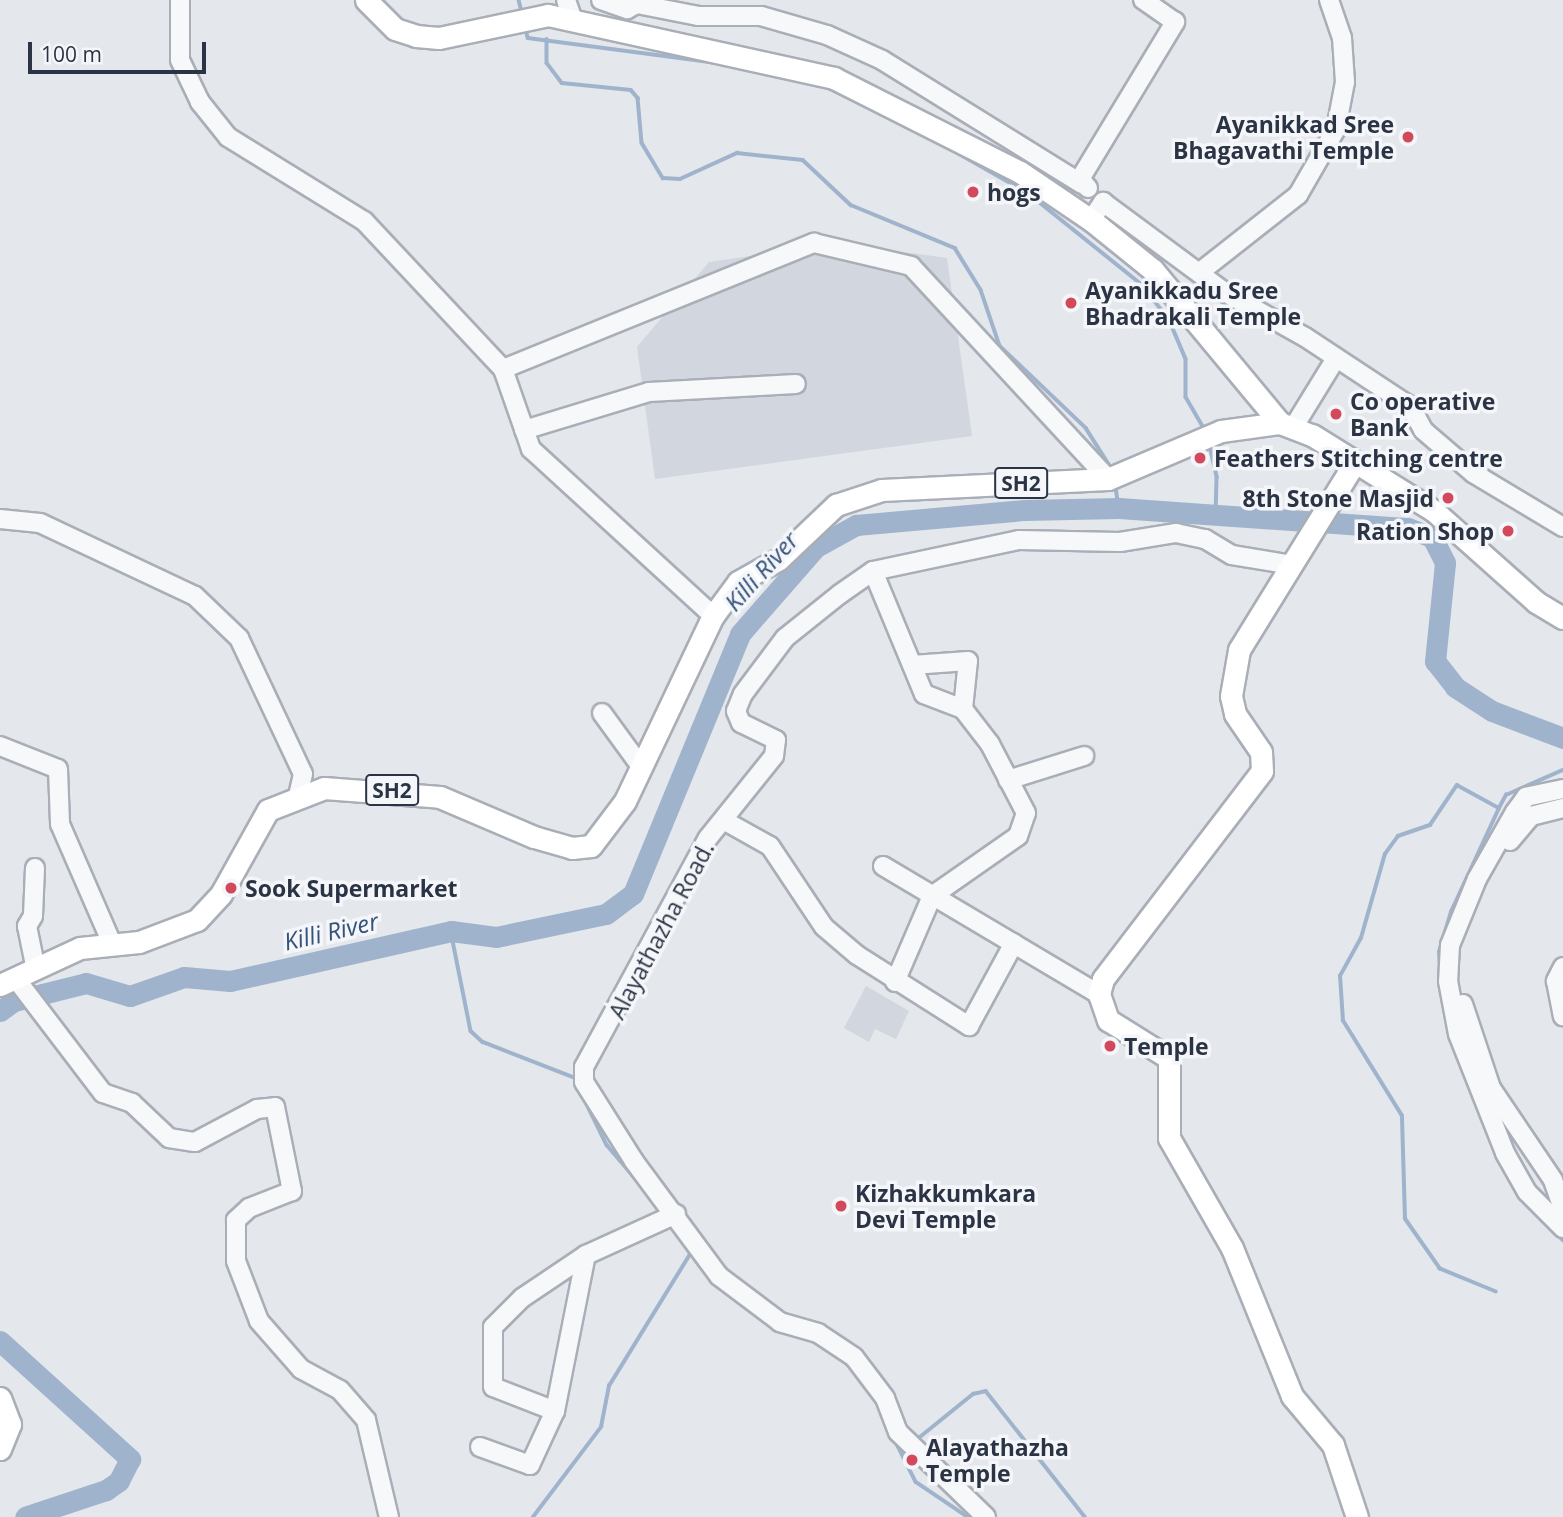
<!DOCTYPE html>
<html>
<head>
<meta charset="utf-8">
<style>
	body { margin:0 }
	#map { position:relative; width:1563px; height:1517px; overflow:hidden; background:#e4e7ec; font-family:"Open Sans",sans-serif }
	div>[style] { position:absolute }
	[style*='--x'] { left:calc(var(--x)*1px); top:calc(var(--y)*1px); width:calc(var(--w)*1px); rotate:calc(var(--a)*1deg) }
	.built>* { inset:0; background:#d2d6de }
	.stream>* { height:3.5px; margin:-1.75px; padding:0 1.75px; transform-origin:1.75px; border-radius:1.75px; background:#9fb4cc }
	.river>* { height:21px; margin:-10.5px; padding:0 10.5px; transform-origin:10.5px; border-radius:10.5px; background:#9fb4cc }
	.roads { filter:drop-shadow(2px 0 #a9aeb7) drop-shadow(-2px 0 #a9aeb7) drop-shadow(0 2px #a9aeb7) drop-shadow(0 -2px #a9aeb7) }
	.minor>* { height:18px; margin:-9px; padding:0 9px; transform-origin:9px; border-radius:9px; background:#f7f8fa }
	.major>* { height:21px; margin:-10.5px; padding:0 10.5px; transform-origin:10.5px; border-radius:10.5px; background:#fff }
	.dots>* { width:19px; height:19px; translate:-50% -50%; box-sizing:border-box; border:4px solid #f4f6f9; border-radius:50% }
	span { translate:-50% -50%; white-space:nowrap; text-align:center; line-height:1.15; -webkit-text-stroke:7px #f4f6f9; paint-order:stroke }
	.shield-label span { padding:2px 5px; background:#f4f6f9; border:2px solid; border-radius:5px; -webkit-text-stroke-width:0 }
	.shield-label { font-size:21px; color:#2b3445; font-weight:700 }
	.poi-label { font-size:23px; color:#2b3445; font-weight:700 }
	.right { translate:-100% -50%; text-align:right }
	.left { translate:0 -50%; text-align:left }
	.street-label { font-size:23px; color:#2b3445 }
	.water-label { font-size:24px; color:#34527a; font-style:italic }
	.scale { position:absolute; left:28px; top:42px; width:178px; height:32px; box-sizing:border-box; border:4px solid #2b3445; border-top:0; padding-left:9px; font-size:21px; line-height:24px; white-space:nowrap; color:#2b3445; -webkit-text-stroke:5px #f4f6f9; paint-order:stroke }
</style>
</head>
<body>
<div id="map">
	<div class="built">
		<div style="clip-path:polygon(839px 243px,947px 258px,972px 436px,655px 479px,637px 347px,709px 262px)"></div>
		<div style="clip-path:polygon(866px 986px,909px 1011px,896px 1039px,875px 1029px,869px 1042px,844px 1028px)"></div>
	</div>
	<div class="stream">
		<div style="--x:519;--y:0;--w:8;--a:76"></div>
		<div style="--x:526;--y:29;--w:9;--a:77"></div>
		<div style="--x:528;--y:38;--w:185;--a:7.5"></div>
		<div style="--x:547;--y:39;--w:24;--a:90"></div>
		<div style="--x:547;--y:63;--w:25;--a:53"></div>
		<div style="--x:562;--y:83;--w:69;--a:5.8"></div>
		<div style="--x:631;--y:90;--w:11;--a:49"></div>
		<div style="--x:638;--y:98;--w:45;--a:84.9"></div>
		<div style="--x:642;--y:143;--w:41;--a:59"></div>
		<div style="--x:663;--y:178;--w:17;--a:3"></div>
		<div style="--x:680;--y:179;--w:63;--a:-24.5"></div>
		<div style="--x:737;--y:153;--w:66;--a:6.1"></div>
		<div style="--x:803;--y:160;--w:66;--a:43.2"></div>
		<div style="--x:851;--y:205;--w:113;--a:22.5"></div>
		<div style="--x:955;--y:248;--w:49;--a:58.2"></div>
		<div style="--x:981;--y:290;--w:59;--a:71.3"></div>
		<div style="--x:1000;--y:346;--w:119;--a:43.6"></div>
		<div style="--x:1086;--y:428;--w:45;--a:57.7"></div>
		<div style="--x:824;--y:86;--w:41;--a:24.7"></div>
		<div style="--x:949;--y:148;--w:91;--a:29.7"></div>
		<div style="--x:1028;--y:193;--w:144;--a:38.8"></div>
		<div style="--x:1140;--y:283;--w:46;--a:51.1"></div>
		<div style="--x:1169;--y:319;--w:43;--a:67"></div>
		<div style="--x:1186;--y:359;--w:38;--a:90"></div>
		<div style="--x:1186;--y:397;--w:34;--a:60"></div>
		<div style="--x:1210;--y:446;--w:32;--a:77"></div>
		<div style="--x:1217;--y:477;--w:40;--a:91.4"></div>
		<div style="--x:1116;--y:487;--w:21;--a:82"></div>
		<div style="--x:451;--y:931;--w:102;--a:78.7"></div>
		<div style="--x:471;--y:1031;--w:16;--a:43"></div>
		<div style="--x:483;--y:1042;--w:102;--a:21.3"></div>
		<div style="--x:1440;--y:977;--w:25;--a:-92"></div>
		<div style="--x:1439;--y:952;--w:42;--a:-73.3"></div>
		<div style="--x:1451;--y:912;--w:115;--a:-65.2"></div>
		<div style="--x:1443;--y:1002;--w:16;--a:76"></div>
		<div style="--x:581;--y:1092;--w:59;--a:63.9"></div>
		<div style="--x:607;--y:1145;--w:62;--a:49.6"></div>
		<div style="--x:1537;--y:1214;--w:37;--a:45"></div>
		<div style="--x:1496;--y:1292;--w:61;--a:-157.7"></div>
		<div style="--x:1440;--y:1269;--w:61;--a:-125"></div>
		<div style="--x:1405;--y:1219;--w:103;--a:-91.7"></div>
		<div style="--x:1402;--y:1116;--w:112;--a:-121.8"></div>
		<div style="--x:1343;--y:1021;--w:45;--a:-93.8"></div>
		<div style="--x:1340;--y:976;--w:43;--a:-61.1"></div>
		<div style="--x:1361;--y:938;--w:87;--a:-74.1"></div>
		<div style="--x:1385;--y:854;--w:22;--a:-54"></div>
		<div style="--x:1398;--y:836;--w:34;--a:-19"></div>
		<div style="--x:1430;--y:825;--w:48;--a:-56"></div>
		<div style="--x:1457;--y:785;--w:48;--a:28.7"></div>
		<div style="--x:1499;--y:808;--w:15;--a:-62"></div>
		<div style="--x:1506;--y:795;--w:62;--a:-23.7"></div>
		<div style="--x:894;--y:1438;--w:49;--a:63.4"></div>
		<div style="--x:916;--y:1482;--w:63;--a:33.9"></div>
		<div style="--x:915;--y:1441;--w:75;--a:-39"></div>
		<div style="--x:973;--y:1394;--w:13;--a:-13"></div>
		<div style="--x:986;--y:1391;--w:160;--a:51.8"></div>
		<div style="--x:533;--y:1517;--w:113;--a:-52.9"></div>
		<div style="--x:601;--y:1427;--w:42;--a:-79"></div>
		<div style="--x:609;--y:1386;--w:158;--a:-58.4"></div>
	</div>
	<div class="river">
		<div style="--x:0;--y:1011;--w:17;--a:-36"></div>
		<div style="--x:14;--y:1001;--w:74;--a:-14"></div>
		<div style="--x:86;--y:983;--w:46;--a:16.5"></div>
		<div style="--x:130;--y:996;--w:57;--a:-19.4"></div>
		<div style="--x:184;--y:977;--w:46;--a:5"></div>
		<div style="--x:230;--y:981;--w:227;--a:-12.7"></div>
		<div style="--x:451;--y:931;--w:45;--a:7.6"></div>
		<div style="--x:496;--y:937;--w:112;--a:-11.8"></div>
		<div style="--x:606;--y:914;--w:34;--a:-37"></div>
		<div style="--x:633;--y:894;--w:281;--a:-67.6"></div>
		<div style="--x:740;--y:634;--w:116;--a:-48.9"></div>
		<div style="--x:816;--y:547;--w:46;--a:-28.8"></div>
		<div style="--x:856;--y:525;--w:170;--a:-5.1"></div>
		<div style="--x:1025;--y:510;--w:94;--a:-1.2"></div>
		<div style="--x:1119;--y:508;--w:290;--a:4"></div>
		<div style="--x:1408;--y:528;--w:26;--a:21"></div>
		<div style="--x:1432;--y:537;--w:29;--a:63"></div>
		<div style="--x:1445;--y:563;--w:99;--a:95.8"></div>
		<div style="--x:1435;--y:661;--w:33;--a:52"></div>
		<div style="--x:1455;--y:687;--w:44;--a:33"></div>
		<div style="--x:1492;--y:711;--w:76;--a:20.8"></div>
		<div style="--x:0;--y:1341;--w:176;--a:42.2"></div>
		<div style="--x:130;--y:1459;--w:25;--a:117"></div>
		<div style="--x:119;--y:1481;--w:16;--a:145"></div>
		<div style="--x:106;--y:1490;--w:85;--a:161.6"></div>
	</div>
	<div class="roads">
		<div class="minor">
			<div style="--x:180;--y:0;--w:60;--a:90"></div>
			<div style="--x:180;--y:60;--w:47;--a:64.5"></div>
			<div style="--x:200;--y:102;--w:45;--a:51.3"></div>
			<div style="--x:228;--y:137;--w:160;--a:31.7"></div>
			<div style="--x:364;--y:221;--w:203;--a:46.8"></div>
			<div style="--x:503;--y:369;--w:85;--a:70.7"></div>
			<div style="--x:531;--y:449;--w:247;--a:42.5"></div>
			<div style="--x:566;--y:0;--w:18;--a:71"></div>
			<div style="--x:601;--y:0;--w:28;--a:19"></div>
			<div style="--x:627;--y:9;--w:11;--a:-27"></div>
			<div style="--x:637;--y:4;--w:62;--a:11.1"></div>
			<div style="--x:698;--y:16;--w:63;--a:0"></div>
			<div style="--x:761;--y:16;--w:69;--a:16.1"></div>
			<div style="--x:827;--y:35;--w:60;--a:24.4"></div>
			<div style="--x:882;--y:60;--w:235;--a:31.8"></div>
			<div style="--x:1088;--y:188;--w:12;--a:-132"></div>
			<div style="--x:1080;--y:179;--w:184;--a:-58.8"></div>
			<div style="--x:1175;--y:22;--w:39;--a:-145"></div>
			<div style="--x:1091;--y:220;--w:22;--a:-56"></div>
			<div style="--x:1103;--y:202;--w:153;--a:36.5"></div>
			<div style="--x:1226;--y:293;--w:90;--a:29.1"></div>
			<div style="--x:1305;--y:337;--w:127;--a:33.4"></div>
			<div style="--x:1411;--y:407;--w:26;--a:62"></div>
			<div style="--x:1423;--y:430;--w:66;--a:40.7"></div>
			<div style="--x:1473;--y:473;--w:105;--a:31"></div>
			<div style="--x:1200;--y:272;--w:125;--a:-38.2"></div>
			<div style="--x:1298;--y:195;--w:76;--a:-60.1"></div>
			<div style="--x:1336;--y:129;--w:48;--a:-79.2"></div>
			<div style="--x:1345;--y:82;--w:44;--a:-93.9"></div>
			<div style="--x:1342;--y:38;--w:40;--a:-108.9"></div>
			<div style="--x:503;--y:369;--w:336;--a:-22.1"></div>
			<div style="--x:814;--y:243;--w:100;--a:13.3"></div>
			<div style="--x:911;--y:266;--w:290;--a:47.2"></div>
			<div style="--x:1293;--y:428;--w:82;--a:-58.4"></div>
			<div style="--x:524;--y:430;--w:131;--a:-16.9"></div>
			<div style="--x:649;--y:392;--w:147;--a:-3.1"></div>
			<div style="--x:0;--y:519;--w:40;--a:5.7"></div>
			<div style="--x:40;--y:523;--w:171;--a:25.2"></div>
			<div style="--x:195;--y:596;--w:61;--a:43.7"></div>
			<div style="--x:239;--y:638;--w:150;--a:64.8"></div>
			<div style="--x:303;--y:774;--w:22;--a:103"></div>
			<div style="--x:873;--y:571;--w:133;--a:67.5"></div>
			<div style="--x:924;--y:694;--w:42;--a:21"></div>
			<div style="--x:602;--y:713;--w:68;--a:54"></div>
			<div style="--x:0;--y:746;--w:62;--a:21.6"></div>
			<div style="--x:58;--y:769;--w:55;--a:87.9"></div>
			<div style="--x:60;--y:824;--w:133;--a:66.5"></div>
			<div style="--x:1008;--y:780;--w:80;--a:-17.5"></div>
			<div style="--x:1563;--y:789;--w:38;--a:168"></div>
			<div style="--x:1526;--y:797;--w:19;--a:126"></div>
			<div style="--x:1515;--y:812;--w:77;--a:119.6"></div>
			<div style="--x:1477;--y:879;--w:71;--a:112.2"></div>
			<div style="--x:1450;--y:945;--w:36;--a:93"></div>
			<div style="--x:1448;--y:981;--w:54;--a:79.3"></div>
			<div style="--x:1458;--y:1034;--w:128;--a:68.4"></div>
			<div style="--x:1505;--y:1153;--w:45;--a:60.6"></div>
			<div style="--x:1527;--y:1192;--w:51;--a:45"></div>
			<div style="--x:725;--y:821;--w:51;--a:29.1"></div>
			<div style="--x:770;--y:846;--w:97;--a:56.3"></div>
			<div style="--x:824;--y:927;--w:43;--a:40.3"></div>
			<div style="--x:857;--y:955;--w:133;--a:32.4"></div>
			<div style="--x:969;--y:1026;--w:94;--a:-61.5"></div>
			<div style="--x:1510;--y:841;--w:33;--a:-50"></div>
			<div style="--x:1531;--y:816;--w:33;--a:-14"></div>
			<div style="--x:883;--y:866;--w:251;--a:30.7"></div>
			<div style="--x:35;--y:868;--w:48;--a:92.4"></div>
			<div style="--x:33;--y:916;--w:12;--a:121"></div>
			<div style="--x:27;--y:926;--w:45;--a:78.4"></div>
			<div style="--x:1563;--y:967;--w:16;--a:117"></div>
			<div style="--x:1556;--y:981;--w:36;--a:79"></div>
			<div style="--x:16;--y:979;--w:143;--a:52.7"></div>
			<div style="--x:103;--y:1093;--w:31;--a:19"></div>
			<div style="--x:132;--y:1103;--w:51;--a:43.4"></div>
			<div style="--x:169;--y:1138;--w:26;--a:9"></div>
			<div style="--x:195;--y:1142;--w:70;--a:-28"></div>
			<div style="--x:257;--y:1109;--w:18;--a:-6"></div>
			<div style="--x:275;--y:1107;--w:86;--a:78.6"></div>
			<div style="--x:292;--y:1191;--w:46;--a:158.4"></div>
			<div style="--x:249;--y:1208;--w:18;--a:137"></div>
			<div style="--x:236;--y:1220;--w:41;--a:90"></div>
			<div style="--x:236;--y:1261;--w:64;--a:69"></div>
			<div style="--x:259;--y:1321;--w:64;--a:48.8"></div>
			<div style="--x:301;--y:1369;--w:44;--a:28.3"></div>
			<div style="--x:340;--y:1390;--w:40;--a:49"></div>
			<div style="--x:366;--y:1420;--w:100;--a:76.7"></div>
			<div style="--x:895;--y:982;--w:94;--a:-66.7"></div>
			<div style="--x:932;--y:896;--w:105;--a:-34.9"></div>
			<div style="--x:1018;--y:836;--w:24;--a:-71"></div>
			<div style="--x:1026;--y:813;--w:78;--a:-117.6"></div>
			<div style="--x:990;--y:744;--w:44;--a:-127.6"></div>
			<div style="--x:963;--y:709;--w:48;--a:-84.1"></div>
			<div style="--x:968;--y:661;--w:56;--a:175.9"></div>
			<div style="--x:1463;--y:1004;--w:89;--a:71.6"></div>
			<div style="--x:1491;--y:1088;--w:111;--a:56"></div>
			<div style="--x:1553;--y:1180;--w:31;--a:71"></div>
			<div style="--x:555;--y:1411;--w:66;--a:-158.8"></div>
			<div style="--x:493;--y:1387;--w:60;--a:-90"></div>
			<div style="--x:493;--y:1327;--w:41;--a:-45"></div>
			<div style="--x:522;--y:1298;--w:77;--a:-33.9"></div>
			<div style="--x:586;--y:1255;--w:99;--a:-24.5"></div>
			<div style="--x:480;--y:1447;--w:53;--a:19.8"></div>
			<div style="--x:530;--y:1465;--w:60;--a:-65.2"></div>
			<div style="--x:555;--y:1411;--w:159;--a:-78.8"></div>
			<div style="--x:986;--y:1517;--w:122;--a:-136"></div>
			<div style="--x:898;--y:1432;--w:36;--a:-111"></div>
			<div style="--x:885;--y:1398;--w:51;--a:-127.1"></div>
			<div style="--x:854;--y:1357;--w:43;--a:-146.3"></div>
			<div style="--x:818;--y:1333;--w:40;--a:-164"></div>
			<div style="--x:780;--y:1322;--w:76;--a:-143"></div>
			<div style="--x:719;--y:1276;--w:143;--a:-126.5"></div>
			<div style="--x:634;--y:1161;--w:93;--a:-122.3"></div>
			<div style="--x:584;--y:1082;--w:15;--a:-90"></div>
			<div style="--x:584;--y:1067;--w:260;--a:-61.6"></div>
			<div style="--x:708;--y:838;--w:105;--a:-51.2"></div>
			<div style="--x:774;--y:756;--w:16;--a:-83"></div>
			<div style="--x:776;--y:740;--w:39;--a:-154"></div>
			<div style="--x:741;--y:723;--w:13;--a:-113"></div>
			<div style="--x:736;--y:711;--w:18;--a:-68"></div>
			<div style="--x:743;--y:694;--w:70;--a:-53.1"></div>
			<div style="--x:785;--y:638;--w:70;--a:-38.7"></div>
			<div style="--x:840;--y:594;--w:40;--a:-34.9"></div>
			<div style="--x:873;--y:571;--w:149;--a:-12"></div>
			<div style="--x:1019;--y:540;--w:101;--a:1.1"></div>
			<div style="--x:1120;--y:542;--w:57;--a:-9.1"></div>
			<div style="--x:1176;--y:533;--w:30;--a:12"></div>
			<div style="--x:1205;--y:539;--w:31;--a:31"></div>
			<div style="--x:1232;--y:555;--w:62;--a:9.3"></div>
		</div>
		<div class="major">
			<div style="--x:366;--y:0;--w:41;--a:45"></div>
			<div style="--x:395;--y:29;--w:22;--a:18"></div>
			<div style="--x:416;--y:36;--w:23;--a:5"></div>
			<div style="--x:439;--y:38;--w:111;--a:-11.9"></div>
			<div style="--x:548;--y:15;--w:293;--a:12.4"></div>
			<div style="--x:834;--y:78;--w:208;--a:26.8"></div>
			<div style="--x:1020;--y:172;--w:86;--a:34.1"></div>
			<div style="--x:1091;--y:220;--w:80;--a:38.9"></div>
			<div style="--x:1153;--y:270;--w:199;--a:50.3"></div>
			<div style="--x:1355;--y:462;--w:221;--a:121.7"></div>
			<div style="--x:1239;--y:650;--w:47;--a:99.9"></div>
			<div style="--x:1231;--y:696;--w:18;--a:77"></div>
			<div style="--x:1235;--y:714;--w:46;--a:55.6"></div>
			<div style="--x:1261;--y:752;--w:19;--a:87"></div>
			<div style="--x:1262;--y:771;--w:262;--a:127.4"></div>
			<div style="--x:1103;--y:979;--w:16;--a:105"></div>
			<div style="--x:1099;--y:994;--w:28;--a:71"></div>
			<div style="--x:1108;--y:1020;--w:72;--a:31.9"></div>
			<div style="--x:1169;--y:1058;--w:80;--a:90"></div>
			<div style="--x:1169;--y:1138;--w:127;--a:60.2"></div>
			<div style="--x:1232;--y:1248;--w:160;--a:67.9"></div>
			<div style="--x:1292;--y:1396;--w:64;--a:50.1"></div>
			<div style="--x:1333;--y:1445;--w:76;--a:71.6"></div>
			<div style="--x:0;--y:985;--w:88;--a:-24.8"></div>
			<div style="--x:80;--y:948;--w:59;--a:-5.8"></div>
			<div style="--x:139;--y:942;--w:62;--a:-20.8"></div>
			<div style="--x:197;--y:920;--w:35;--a:-47"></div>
			<div style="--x:221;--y:894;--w:96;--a:-60.8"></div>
			<div style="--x:268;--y:810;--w:60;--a:-21.4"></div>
			<div style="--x:324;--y:788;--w:116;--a:4.4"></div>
			<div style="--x:440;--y:797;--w:102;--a:23.1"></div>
			<div style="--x:534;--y:837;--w:40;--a:16"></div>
			<div style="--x:572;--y:848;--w:19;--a:-6"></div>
			<div style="--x:591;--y:846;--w:56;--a:-52.9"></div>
			<div style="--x:625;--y:801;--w:205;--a:-64.6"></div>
			<div style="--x:713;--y:616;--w:42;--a:-53.7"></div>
			<div style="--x:738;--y:582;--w:47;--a:-29.3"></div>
			<div style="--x:779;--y:559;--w:79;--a:-43.5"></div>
			<div style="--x:836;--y:505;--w:48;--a:-18.1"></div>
			<div style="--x:882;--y:490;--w:226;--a:-2.8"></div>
			<div style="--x:1108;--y:479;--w:123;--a:-23"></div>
			<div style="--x:1221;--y:431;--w:60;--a:-7.7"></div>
			<div style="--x:1280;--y:423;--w:34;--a:21"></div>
			<div style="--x:1312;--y:435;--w:144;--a:31.9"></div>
			<div style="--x:1434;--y:511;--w:137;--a:41.7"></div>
			<div style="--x:1536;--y:602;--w:31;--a:31"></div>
			<div style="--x:0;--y:1398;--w:28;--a:69"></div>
			<div style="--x:10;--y:1424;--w:27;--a:112"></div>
		</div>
	</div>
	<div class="dots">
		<div style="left:1408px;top:137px;background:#d1495b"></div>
		<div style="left:973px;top:192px;background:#d1495b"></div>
		<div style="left:1071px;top:303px;background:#d1495b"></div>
		<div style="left:1336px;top:414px;background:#d1495b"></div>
		<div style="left:1200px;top:458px;background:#d1495b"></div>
		<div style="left:1448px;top:498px;background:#d1495b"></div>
		<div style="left:1508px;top:531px;background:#d1495b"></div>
		<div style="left:231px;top:888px;background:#d1495b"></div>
		<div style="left:1110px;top:1046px;background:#d1495b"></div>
		<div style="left:841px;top:1206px;background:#d1495b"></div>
		<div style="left:912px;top:1460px;background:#d1495b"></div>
	</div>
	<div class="shield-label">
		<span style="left:1021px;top:483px">SH2</span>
		<span style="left:392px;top:790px">SH2</span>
	</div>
	<div class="poi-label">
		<span class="right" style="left:1394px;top:137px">Ayanikkad Sree<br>Bhagavathi Temple</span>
		<span class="left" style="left:987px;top:192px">hogs</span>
		<span class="left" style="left:1085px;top:303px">Ayanikkadu Sree<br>Bhadrakali Temple</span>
		<span class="left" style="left:1350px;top:414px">Co operative<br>Bank</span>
		<span class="left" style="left:1214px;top:458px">Feathers Stitching centre</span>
		<span class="right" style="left:1434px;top:498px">8th Stone Masjid</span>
		<span class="right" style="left:1494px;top:531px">Ration Shop</span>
		<span class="left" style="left:245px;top:888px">Sook Supermarket</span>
		<span class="left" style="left:1124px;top:1046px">Temple</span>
		<span class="left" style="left:855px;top:1206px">Kizhakkumkara<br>Devi Temple</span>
		<span class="left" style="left:926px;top:1460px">Alayathazha<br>Temple</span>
	</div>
	<div class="street-label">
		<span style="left:661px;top:930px;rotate:-62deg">Alayathazha Road.</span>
	</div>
	<div class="water-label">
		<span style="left:761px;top:571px;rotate:-48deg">Killi River</span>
		<span style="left:331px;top:931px;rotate:-13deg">Killi River</span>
	</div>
	<div class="scale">100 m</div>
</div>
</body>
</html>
